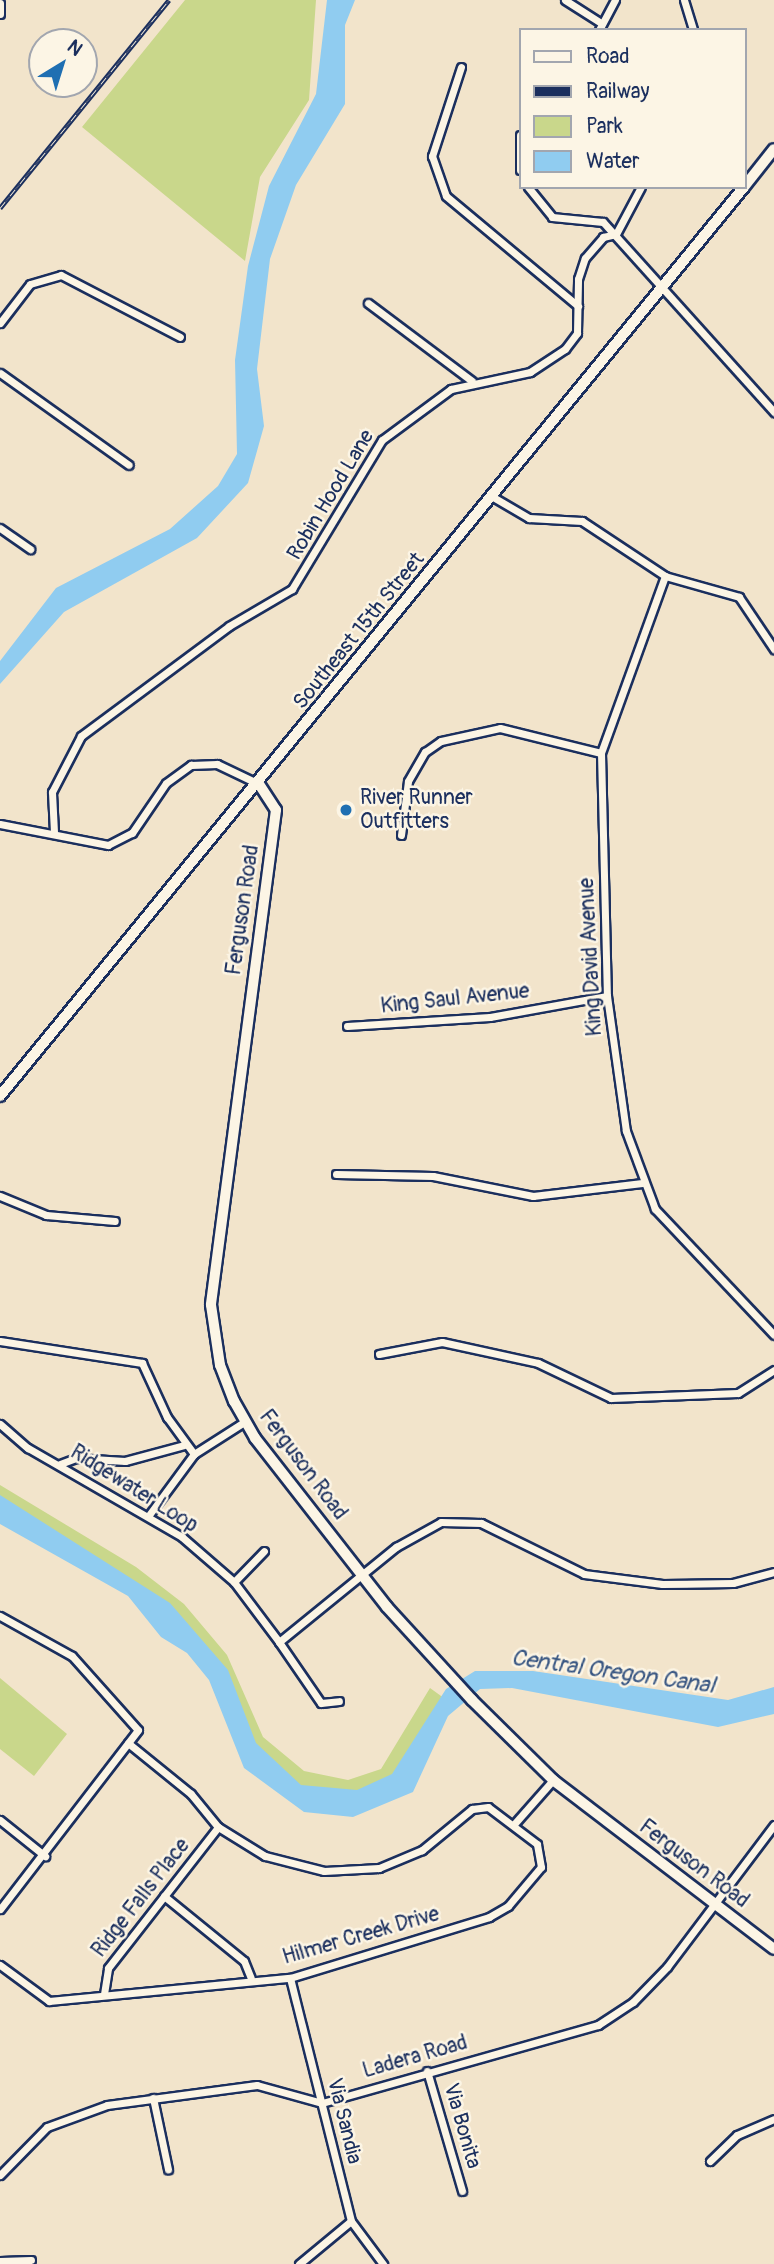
<!DOCTYPE html>
<html>
<head>
<meta charset="utf-8">
<style>
	body { margin:0 }
	#map { position:relative; width:774px; height:2264px; overflow:hidden; background:#f2e4cb; font-family:Pangolin,sans-serif }
	div>[style] { position:absolute }
	[style*='--x'] { left:calc(var(--x)*1px); top:calc(var(--y)*1px); width:calc(var(--w)*1px); rotate:calc(var(--a)*1deg) }
	.green>* { inset:0; background:#c9d78b }
	.water>* { inset:0; background:#90ccf0 }
	.roads { filter:drop-shadow(2px 0 #1b2f5e) drop-shadow(-2px 0 #1b2f5e) drop-shadow(0 2px #1b2f5e) drop-shadow(0 -2px #1b2f5e) }
	.street>* { height:7px; margin:-3.5px; padding:0 3.5px; transform-origin:3.5px; border-radius:3.5px; background:#fcf5e5 }
	.secondary>* { height:10px; margin:-5px; padding:0 5px; transform-origin:5px; border-radius:5px; background:#fcf5e5 }
	.rail>* { height:5px; margin-top:-2.5px; transform-origin:0; background:repeating-linear-gradient(90deg,#fcf5e5 0 8px,#1b2f5e 0 16px); box-sizing:border-box; border-block:2px solid #1b2f5e }
	.dots>* { width:19px; height:19px; translate:-50% -50%; box-sizing:border-box; border:4px solid #fcf5e5; border-radius:50% }
	span { translate:-50% -50%; white-space:nowrap; text-align:center; line-height:1.15; -webkit-text-stroke:5px #fcf5e5; paint-order:stroke }
	.street-label { font-size:21px; color:#1b2f5e }
	.poi-label { font-size:21px; color:#1b2f5e }
	.left { translate:0 -50%; text-align:left }
	.water-label { font-size:23px; color:#385682; font-style:italic }
	.legend { position:absolute; left:519px; top:28px; width:228px; height:161px; box-sizing:border-box; background:#fcf5e5; border:2px solid #a2a6af; margin:0; padding:9px 12px; list-style:none; font-size:21px; color:#1b2f5e }
	.legend li { display:flex; align-items:center; gap:14px; height:35px }
	.legend b { width:35px; border:2px solid #a2a6af }
	.north { position:absolute; left:28px; top:28px; width:70px; height:70px; box-sizing:border-box; background:#fcf5e5; border:2px solid #a2a6af; border-radius:50%; rotate:38deg; font-size:19px; font-weight:700; line-height:28px; text-align:center; color:#1b2f5e }
	.north::after { content:''; display:block; margin:auto; width:24px; height:32px; background:#1f6fb2; clip-path:polygon(50% 0,100% 100%,50% 72%,0 100%) }
</style>
</head>
<body>
<div id="map">
	<div class="green">
		<div style="clip-path:polygon(185px 0,316px 0,309px 100px,260px 177px,245px 261px,82px 127px)"></div>
		<div style="clip-path:polygon(0 1485px,136px 1567px,184px 1604px,227px 1655px,263px 1737px,304px 1771px,348px 1780px,381px 1769px,430px 1688px,448px 1701px,415px 1762px,365px 1799px,282px 1784px,172px 1622px,0 1511px)"></div>
		<div style="clip-path:polygon(0 1678px,67px 1734px,34px 1776px,0 1749px)"></div>
	</div>
	<div class="water">
		<div style="clip-path:polygon(327px 0,355px 0,345px 25px,345px 104px,296px 185px,270px 259px,257px 369px,264px 426px,248px 483px,197px 538px,64px 612px,0 684px,0 661px,56px 588px,170px 529px,218px 486px,237px 454px,235px 360px,248px 266px,269px 186px,316px 94px)"></div>
		<div style="clip-path:polygon(0 1495px,170px 1603px,228px 1670px,256px 1743px,301px 1785px,357px 1790px,392px 1774px,446px 1689px,475px 1671px,533px 1671px,728px 1700px,774px 1687px,774px 1714px,718px 1727px,512px 1688px,480px 1689px,448px 1716px,413px 1792px,353px 1817px,304px 1812px,244px 1768px,209px 1680px,187px 1653px,161px 1637px,128px 1596px,0 1524px)"></div>
	</div>
	<div class="roads">
		<div class="street">
			<div style="--x:565;--y:0;--w:43;--a:32.6"></div>
			<div style="--x:684;--y:0;--w:31;--a:73"></div>
			<div style="--x:0;--y:3;--w:11;--a:90"></div>
			<div style="--x:599;--y:30;--w:34;--a:-62"></div>
			<div style="--x:461;--y:67;--w:94;--a:108"></div>
			<div style="--x:432;--y:156;--w:42;--a:70.7"></div>
			<div style="--x:446;--y:196;--w:172;--a:39.8"></div>
			<div style="--x:520;--y:135;--w:35;--a:90"></div>
			<div style="--x:528;--y:187;--w:38;--a:51"></div>
			<div style="--x:552;--y:217;--w:51;--a:5.6"></div>
			<div style="--x:603;--y:222;--w:256;--a:48"></div>
			<div style="--x:368;--y:303;--w:130;--a:36.9"></div>
			<div style="--x:0;--y:323;--w:49;--a:-52.4"></div>
			<div style="--x:30;--y:284;--w:32;--a:-16"></div>
			<div style="--x:61;--y:275;--w:134;--a:27.5"></div>
			<div style="--x:0;--y:373;--w:158;--a:35.5"></div>
			<div style="--x:493;--y:497;--w:42;--a:30.3"></div>
			<div style="--x:529;--y:518;--w:53;--a:3.2"></div>
			<div style="--x:582;--y:521;--w:100;--a:33.5"></div>
			<div style="--x:665;--y:576;--w:77;--a:15.8"></div>
			<div style="--x:739;--y:597;--w:63;--a:56.1"></div>
			<div style="--x:0;--y:528;--w:37;--a:35"></div>
			<div style="--x:665;--y:576;--w:188;--a:109.9"></div>
			<div style="--x:601;--y:753;--w:243;--a:88.6"></div>
			<div style="--x:607;--y:996;--w:136;--a:82"></div>
			<div style="--x:626;--y:1131;--w:83;--a:69.6"></div>
			<div style="--x:655;--y:1209;--w:173;--a:46.6"></div>
			<div style="--x:0;--y:824;--w:110;--a:11"></div>
			<div style="--x:108;--y:845;--w:27;--a:-27"></div>
			<div style="--x:132;--y:833;--w:60;--a:-55.8"></div>
			<div style="--x:166;--y:783;--w:31;--a:-36"></div>
			<div style="--x:191;--y:765;--w:26;--a:-2"></div>
			<div style="--x:217;--y:764;--w:47;--a:25.5"></div>
			<div style="--x:54;--y:832;--w:40;--a:-92.9"></div>
			<div style="--x:52;--y:792;--w:63;--a:-62.6"></div>
			<div style="--x:81;--y:736;--w:184;--a:-36.6"></div>
			<div style="--x:229;--y:626;--w:73;--a:-30.4"></div>
			<div style="--x:292;--y:589;--w:174;--a:-58.9"></div>
			<div style="--x:382;--y:440;--w:86;--a:-36.5"></div>
			<div style="--x:451;--y:389;--w:81;--a:-12.1"></div>
			<div style="--x:530;--y:372;--w:42;--a:-33.3"></div>
			<div style="--x:565;--y:349;--w:20;--a:-53"></div>
			<div style="--x:577;--y:333;--w:54;--a:-88.9"></div>
			<div style="--x:578;--y:279;--w:22;--a:-72"></div>
			<div style="--x:585;--y:258;--w:28;--a:-49"></div>
			<div style="--x:603;--y:237;--w:13;--a:-13"></div>
			<div style="--x:616;--y:234;--w:53;--a:-62"></div>
			<div style="--x:401;--y:835;--w:54;--a:-82.6"></div>
			<div style="--x:408;--y:781;--w:34;--a:-60"></div>
			<div style="--x:425;--y:752;--w:19;--a:-35"></div>
			<div style="--x:441;--y:741;--w:60;--a:-12.4"></div>
			<div style="--x:500;--y:728;--w:104;--a:13.9"></div>
			<div style="--x:347;--y:1026;--w:143;--a:-3.6"></div>
			<div style="--x:490;--y:1017;--w:119;--a:-10.2"></div>
			<div style="--x:336;--y:1174;--w:97;--a:1.2"></div>
			<div style="--x:433;--y:1176;--w:102;--a:11.3"></div>
			<div style="--x:533;--y:1196;--w:110;--a:-6.8"></div>
			<div style="--x:0;--y:1196;--w:50;--a:22.4"></div>
			<div style="--x:46;--y:1215;--w:69;--a:5"></div>
			<div style="--x:0;--y:1341;--w:144;--a:8.8"></div>
			<div style="--x:142;--y:1363;--w:60;--a:65.2"></div>
			<div style="--x:167;--y:1417;--w:46;--a:53.9"></div>
			<div style="--x:379;--y:1354;--w:64;--a:-10.8"></div>
			<div style="--x:442;--y:1342;--w:98;--a:12.3"></div>
			<div style="--x:538;--y:1363;--w:81;--a:25.6"></div>
			<div style="--x:611;--y:1398;--w:127;--a:-2.3"></div>
			<div style="--x:738;--y:1393;--w:43;--a:-32.6"></div>
			<div style="--x:0;--y:1424;--w:37;--a:41"></div>
			<div style="--x:28;--y:1448;--w:178;--a:30"></div>
			<div style="--x:182;--y:1537;--w:69;--a:40.9"></div>
			<div style="--x:234;--y:1582;--w:75;--a:53.1"></div>
			<div style="--x:279;--y:1642;--w:151;--a:-39.1"></div>
			<div style="--x:396;--y:1547;--w:51;--a:-29.1"></div>
			<div style="--x:441;--y:1522;--w:40;--a:1.4"></div>
			<div style="--x:481;--y:1523;--w:115;--a:26.3"></div>
			<div style="--x:584;--y:1574;--w:79;--a:7.3"></div>
			<div style="--x:662;--y:1584;--w:71;--a:-0.8"></div>
			<div style="--x:733;--y:1583;--w:42;--a:-15"></div>
			<div style="--x:60;--y:1464;--w:17;--a:-21"></div>
			<div style="--x:76;--y:1458;--w:49;--a:3.5"></div>
			<div style="--x:125;--y:1461;--w:61;--a:-15.2"></div>
			<div style="--x:149;--y:1515;--w:76;--a:-53.6"></div>
			<div style="--x:194;--y:1454;--w:59;--a:-32.6"></div>
			<div style="--x:234;--y:1582;--w:43;--a:-45.9"></div>
			<div style="--x:0;--y:1616;--w:82;--a:29.1"></div>
			<div style="--x:72;--y:1656;--w:99;--a:48.3"></div>
			<div style="--x:138;--y:1730;--w:226;--a:127.6"></div>
			<div style="--x:279;--y:1642;--w:74;--a:55.5"></div>
			<div style="--x:321;--y:1703;--w:18;--a:-6"></div>
			<div style="--x:0;--y:1820;--w:58;--a:38.7"></div>
			<div style="--x:515;--y:1823;--w:57;--a:-48.5"></div>
			<div style="--x:164;--y:1896;--w:103;--a:39.1"></div>
			<div style="--x:244;--y:1961;--w:18;--a:68"></div>
			<div style="--x:0;--y:1965;--w:61;--a:36.3"></div>
			<div style="--x:49;--y:2001;--w:242;--a:-5.5"></div>
			<div style="--x:290;--y:1978;--w:208;--a:-17"></div>
			<div style="--x:489;--y:1917;--w:22;--a:-30"></div>
			<div style="--x:508;--y:1906;--w:51;--a:-49.8"></div>
			<div style="--x:541;--y:1867;--w:23;--a:-100"></div>
			<div style="--x:537;--y:1844;--w:61;--a:-142.9"></div>
			<div style="--x:488;--y:1807;--w:16;--a:173"></div>
			<div style="--x:472;--y:1809;--w:65;--a:140.6"></div>
			<div style="--x:422;--y:1850;--w:47;--a:157.3"></div>
			<div style="--x:379;--y:1868;--w:55;--a:176.9"></div>
			<div style="--x:324;--y:1871;--w:61;--a:-165.7"></div>
			<div style="--x:265;--y:1856;--w:55;--a:-148.3"></div>
			<div style="--x:218;--y:1827;--w:43;--a:-129.3"></div>
			<div style="--x:191;--y:1794;--w:81;--a:-141"></div>
			<div style="--x:290;--y:1978;--w:251;--a:75.9"></div>
			<div style="--x:351;--y:2221;--w:54;--a:53.3"></div>
			<div style="--x:104;--y:1994;--w:26;--a:-81"></div>
			<div style="--x:108;--y:1968;--w:179;--a:-52"></div>
			<div style="--x:427;--y:2071;--w:125;--a:73.7"></div>
			<div style="--x:153;--y:2098;--w:73;--a:78.1"></div>
			<div style="--x:710;--y:2161;--w:37;--a:-44"></div>
			<div style="--x:737;--y:2135;--w:40;--a:-23.4"></div>
			<div style="--x:0;--y:2175;--w:67;--a:-45.6"></div>
			<div style="--x:47;--y:2127;--w:64;--a:-20.1"></div>
			<div style="--x:107;--y:2105;--w:151;--a:-7.6"></div>
			<div style="--x:257;--y:2085;--w:67;--a:15.5"></div>
			<div style="--x:322;--y:2103;--w:287;--a:-15.8"></div>
			<div style="--x:598;--y:2025;--w:42;--a:-33.3"></div>
			<div style="--x:633;--y:2002;--w:49;--a:-45.8"></div>
			<div style="--x:667;--y:1967;--w:178;--a:-53"></div>
			<div style="--x:0;--y:2261;--w:31;--a:-2"></div>
			<div style="--x:299;--y:2264;--w:67;--a:-39.6"></div>
		</div>
		<div class="secondary">
			<div style="--x:744;--y:187;--w:48;--a:-51.7"></div>
			<div style="--x:259;--y:784;--w:31;--a:57"></div>
			<div style="--x:276;--y:810;--w:499;--a:97.5"></div>
			<div style="--x:211;--y:1305;--w:61;--a:81.5"></div>
			<div style="--x:220;--y:1365;--w:39;--a:69"></div>
			<div style="--x:234;--y:1401;--w:43;--a:60.4"></div>
			<div style="--x:255;--y:1438;--w:214;--a:52"></div>
			<div style="--x:387;--y:1607;--w:126;--a:47.6"></div>
			<div style="--x:472;--y:1700;--w:114;--a:44.6"></div>
			<div style="--x:553;--y:1780;--w:278;--a:37.4"></div>
			<div style="--x:0;--y:1096;--w:1175;--a:-50.7"></div>
		</div>
	</div>
	<div class="rail">
		<div style="--x:0;--y:208;--w:268;--a:-50.9"></div>
	</div>
	<div class="dots">
		<div style="left:346px;top:810px;background:#1f6fb2"></div>
	</div>
	<div class="street-label">
		<span style="left:331px;top:495px;rotate:-59deg">Robin Hood Lane</span>
		<span style="left:359px;top:631px;rotate:-51deg">Southeast 15th Street</span>
		<span style="left:243px;top:910px;rotate:-82deg">Ferguson Road</span>
		<span style="left:591px;top:957px;rotate:-93deg">King David Avenue</span>
		<span style="left:455px;top:999px;rotate:-6deg">King Saul Avenue</span>
		<span style="left:303px;top:1465px;rotate:53deg">Ferguson Road</span>
		<span style="left:134px;top:1489px;rotate:32deg">Ridgewater Loop</span>
		<span style="left:694px;top:1864px;rotate:37deg">Ferguson Road</span>
		<span style="left:141px;top:1898px;rotate:-52deg">Ridge Falls Place</span>
		<span style="left:361px;top:1936px;rotate:-16deg">Hilmer Creek Drive</span>
		<span style="left:415px;top:2057px;rotate:-16deg">Ladera Road</span>
		<span style="left:344px;top:2121px;rotate:76deg">Via Sandia</span>
		<span style="left:462px;top:2126px;rotate:74deg">Via Bonita</span>
	</div>
	<div class="poi-label">
		<span class="left" style="left:360px;top:810px">River Runner<br>Outfitters</span>
	</div>
	<div class="water-label">
		<span style="left:613px;top:1672px;rotate:8deg">Central Oregon Canal</span>
	</div>
	<ul class="legend">
	<li><b style="height:9px;background:#fcf5e5"></b>Road</li>
	<li><b style="height:9px;background:#1b2f5e"></b>Railway</li>
	<li><b style="height:19px;background:#c9d78b"></b>Park</li>
	<li><b style="height:19px;background:#90ccf0"></b>Water</li>
	</ul>
	<div class="north">N</div>
</div>
</body>
</html>
